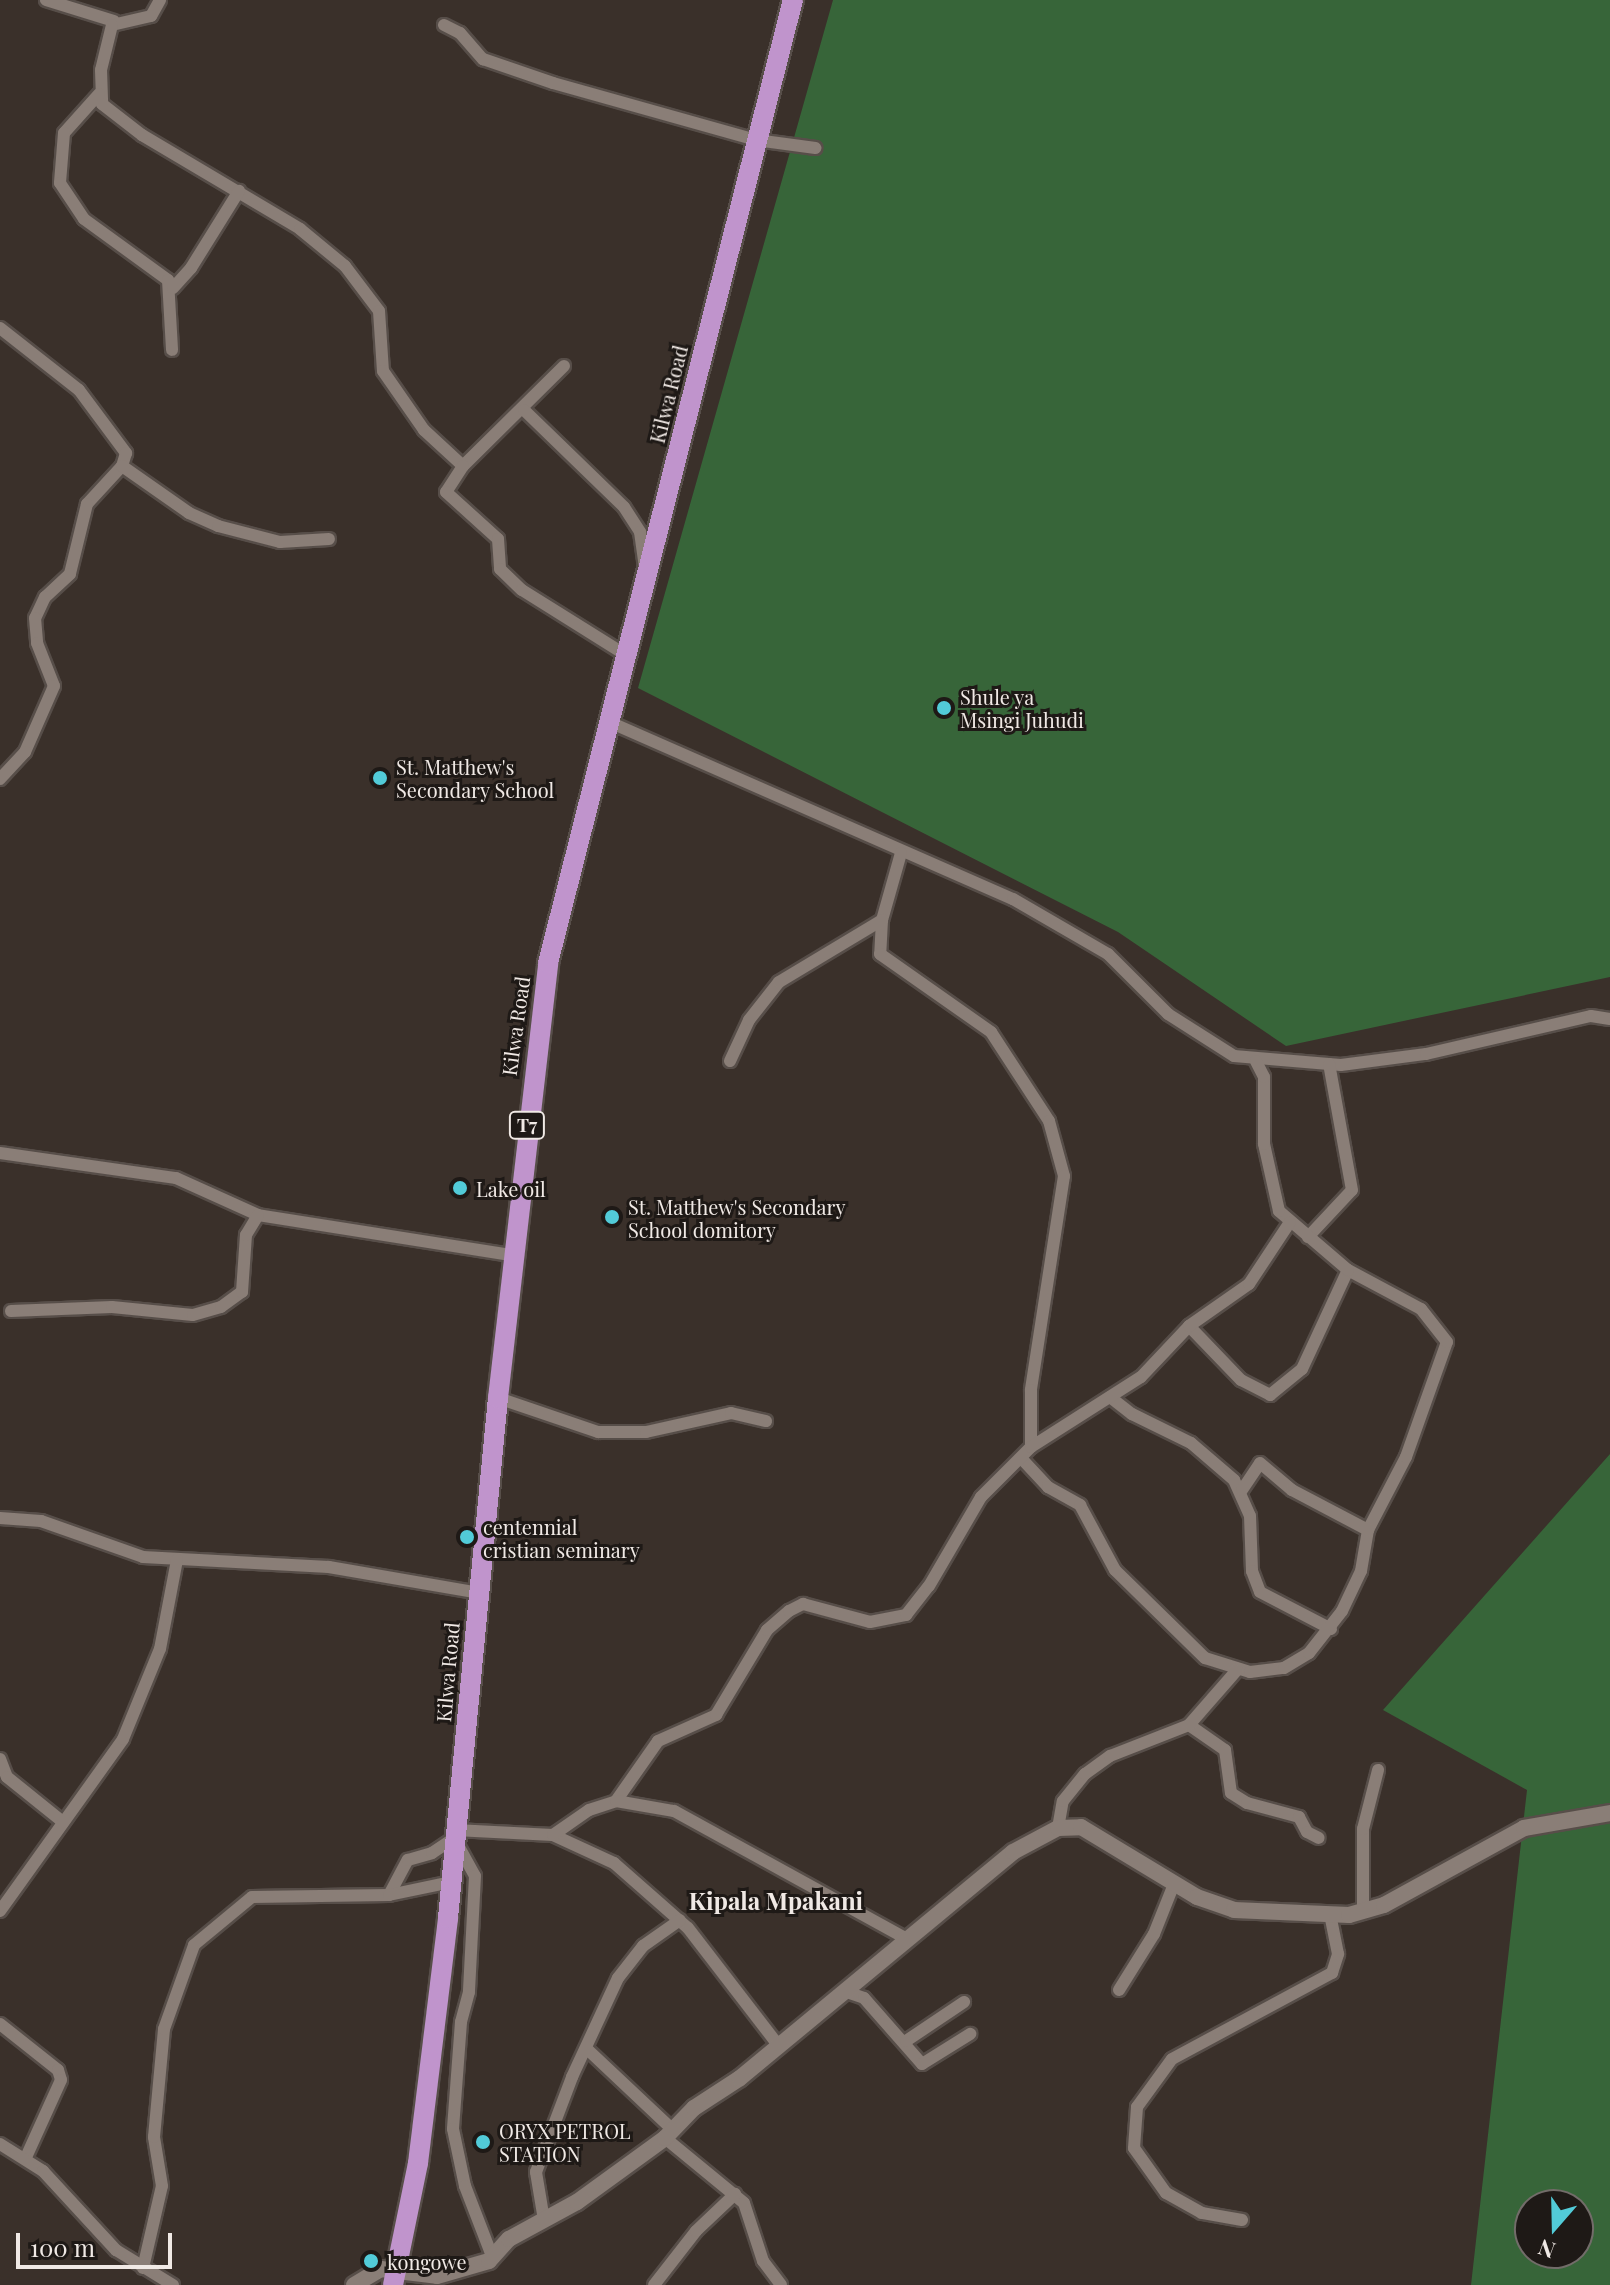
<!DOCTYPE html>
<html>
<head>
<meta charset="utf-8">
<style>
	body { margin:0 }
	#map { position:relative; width:1610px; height:2285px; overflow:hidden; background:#3a302a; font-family:"Playfair Display",serif }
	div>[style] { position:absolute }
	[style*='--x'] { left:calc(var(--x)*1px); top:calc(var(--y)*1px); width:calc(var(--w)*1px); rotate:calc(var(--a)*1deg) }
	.green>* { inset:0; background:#376539 }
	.roads { filter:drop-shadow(2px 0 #574e49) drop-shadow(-2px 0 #574e49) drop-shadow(0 2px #574e49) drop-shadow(0 -2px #574e49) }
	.minor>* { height:12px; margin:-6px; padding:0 6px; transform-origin:6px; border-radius:6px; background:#8a7e77 }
	.secondary>* { height:16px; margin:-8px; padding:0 8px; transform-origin:8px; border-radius:8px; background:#8a7e77 }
	.trunk>* { height:20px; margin:-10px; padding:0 10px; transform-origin:10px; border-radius:10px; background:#c094cc }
	.dots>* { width:22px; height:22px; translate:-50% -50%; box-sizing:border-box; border:4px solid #1e1916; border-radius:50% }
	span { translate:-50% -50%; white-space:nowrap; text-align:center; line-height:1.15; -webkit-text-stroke:6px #1e1916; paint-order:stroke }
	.shield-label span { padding:2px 6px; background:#1e1916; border:2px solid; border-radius:6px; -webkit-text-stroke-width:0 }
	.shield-label { font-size:18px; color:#f0e9e5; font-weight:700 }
	.street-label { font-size:20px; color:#f0e9e5 }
	.poi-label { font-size:20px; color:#f0e9e5 }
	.left { translate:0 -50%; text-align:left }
	.quarter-label { font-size:24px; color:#f0e9e5; font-weight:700 }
	.north { position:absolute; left:1514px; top:2189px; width:80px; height:80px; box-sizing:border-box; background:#1e1916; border:2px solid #726c69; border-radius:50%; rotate:200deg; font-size:22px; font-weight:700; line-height:32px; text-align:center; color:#f0e9e5 }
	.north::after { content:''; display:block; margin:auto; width:28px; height:36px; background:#52cbd8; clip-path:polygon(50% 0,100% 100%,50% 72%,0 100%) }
	.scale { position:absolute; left:16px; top:2233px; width:156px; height:36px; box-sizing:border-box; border:4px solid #f0e9e5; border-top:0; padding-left:10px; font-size:24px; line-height:28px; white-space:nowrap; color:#f0e9e5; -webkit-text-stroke:6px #1e1916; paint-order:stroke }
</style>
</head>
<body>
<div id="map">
	<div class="green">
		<div style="clip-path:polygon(833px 0,1610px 0,1610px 977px,1286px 1046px,1118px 932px,638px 688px)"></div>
		<div style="clip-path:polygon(evenodd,1610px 1454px,1610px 2285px,1471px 2285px,1527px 1790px,1383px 1710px,1610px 1454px,1530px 2205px,1578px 2205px,1578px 2253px,1530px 2253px,1530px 2205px)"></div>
	</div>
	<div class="roads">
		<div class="minor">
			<div style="--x:46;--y:0;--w:71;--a:17.2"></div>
			<div style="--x:160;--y:0;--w:18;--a:119"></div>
			<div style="--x:151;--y:16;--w:40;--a:167"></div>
			<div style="--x:112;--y:25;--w:46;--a:103.7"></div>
			<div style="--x:101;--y:70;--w:34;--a:88"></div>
			<div style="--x:102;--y:104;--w:51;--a:37.8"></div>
			<div style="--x:142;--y:135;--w:184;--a:30.7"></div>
			<div style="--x:300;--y:229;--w:58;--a:39.4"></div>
			<div style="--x:345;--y:266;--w:56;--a:52.9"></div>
			<div style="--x:379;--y:311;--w:60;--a:86.2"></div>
			<div style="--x:383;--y:371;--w:72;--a:55.2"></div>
			<div style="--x:424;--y:430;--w:53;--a:42.7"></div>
			<div style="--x:444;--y:25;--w:18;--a:27"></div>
			<div style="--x:460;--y:33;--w:35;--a:49"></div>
			<div style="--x:483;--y:59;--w:74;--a:18.9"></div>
			<div style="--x:553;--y:83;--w:211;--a:15.7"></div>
			<div style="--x:756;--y:140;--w:60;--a:7.7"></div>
			<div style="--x:99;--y:94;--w:52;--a:131.9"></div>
			<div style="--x:64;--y:133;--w:50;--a:94.6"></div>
			<div style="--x:60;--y:183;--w:43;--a:56.3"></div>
			<div style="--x:84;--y:219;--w:104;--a:36"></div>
			<div style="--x:168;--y:280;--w:70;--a:86.7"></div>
			<div style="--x:173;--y:288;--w:27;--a:-48"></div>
			<div style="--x:191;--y:268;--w:91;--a:-58.1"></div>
			<div style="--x:0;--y:328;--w:100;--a:38.1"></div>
			<div style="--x:79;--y:390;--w:79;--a:53.3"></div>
			<div style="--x:126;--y:453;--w:14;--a:107"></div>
			<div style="--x:122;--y:466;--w:52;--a:132.6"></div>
			<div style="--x:87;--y:504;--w:72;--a:103.7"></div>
			<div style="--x:70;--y:574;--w:34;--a:137"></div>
			<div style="--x:45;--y:597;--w:23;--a:115"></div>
			<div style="--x:35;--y:618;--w:25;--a:85"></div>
			<div style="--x:37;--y:643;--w:46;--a:68.4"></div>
			<div style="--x:54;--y:686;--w:72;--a:113.7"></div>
			<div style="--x:25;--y:752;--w:37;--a:133"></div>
			<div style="--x:564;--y:366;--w:142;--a:135.3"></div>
			<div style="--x:463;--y:466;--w:31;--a:123"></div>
			<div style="--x:446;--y:492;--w:70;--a:42.1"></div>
			<div style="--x:498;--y:539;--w:30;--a:86"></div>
			<div style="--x:500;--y:569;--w:30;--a:44"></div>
			<div style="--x:522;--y:590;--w:119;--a:32"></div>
			<div style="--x:524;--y:410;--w:139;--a:44.1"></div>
			<div style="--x:624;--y:507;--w:30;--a:57"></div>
			<div style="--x:640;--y:532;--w:34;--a:82"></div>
			<div style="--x:122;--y:466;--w:82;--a:35"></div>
			<div style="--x:189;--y:513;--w:32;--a:24"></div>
			<div style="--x:218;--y:526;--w:64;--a:14.5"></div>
			<div style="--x:280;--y:542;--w:49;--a:-3.5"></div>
			<div style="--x:607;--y:721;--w:443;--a:23.7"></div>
			<div style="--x:1013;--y:899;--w:110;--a:30.1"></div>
			<div style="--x:1108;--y:954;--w:85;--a:45"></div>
			<div style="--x:1168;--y:1014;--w:78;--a:32.5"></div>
			<div style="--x:1234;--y:1056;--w:107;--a:4.8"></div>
			<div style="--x:1341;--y:1065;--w:86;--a:-7.4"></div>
			<div style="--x:1426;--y:1054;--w:169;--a:-13"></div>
			<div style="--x:1591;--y:1016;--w:19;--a:9"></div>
			<div style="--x:901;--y:853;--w:70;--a:105.8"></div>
			<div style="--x:882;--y:920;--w:34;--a:93"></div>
			<div style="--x:880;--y:954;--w:136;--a:35.1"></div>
			<div style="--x:991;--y:1032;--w:106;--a:56.9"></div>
			<div style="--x:1049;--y:1121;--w:57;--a:74.7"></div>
			<div style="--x:1064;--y:1176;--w:217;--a:98.8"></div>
			<div style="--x:1031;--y:1390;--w:57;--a:90"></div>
			<div style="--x:730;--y:1061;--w:45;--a:-65.1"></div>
			<div style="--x:749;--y:1020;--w:48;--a:-51.7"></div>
			<div style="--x:779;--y:982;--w:120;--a:-31"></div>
			<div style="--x:0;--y:1153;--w:178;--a:8.1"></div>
			<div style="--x:176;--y:1178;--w:90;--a:24.3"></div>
			<div style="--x:258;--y:1215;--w:261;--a:9"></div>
			<div style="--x:1308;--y:1237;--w:64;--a:-46.9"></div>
			<div style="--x:1352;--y:1190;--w:128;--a:-100.3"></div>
			<div style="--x:11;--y:1311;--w:101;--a:-2.3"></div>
			<div style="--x:112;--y:1307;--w:81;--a:5.6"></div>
			<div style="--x:193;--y:1315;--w:29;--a:-16"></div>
			<div style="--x:221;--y:1307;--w:26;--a:-36"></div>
			<div style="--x:242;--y:1292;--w:57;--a:-86"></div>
			<div style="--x:246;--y:1235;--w:23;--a:-59"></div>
			<div style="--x:1189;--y:1326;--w:75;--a:46.1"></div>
			<div style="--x:1241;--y:1380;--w:33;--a:27"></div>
			<div style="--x:1270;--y:1395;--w:41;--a:-39.1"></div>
			<div style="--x:1302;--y:1369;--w:109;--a:-65.1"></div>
			<div style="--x:1110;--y:1397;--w:28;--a:38"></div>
			<div style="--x:1132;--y:1414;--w:66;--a:26.2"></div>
			<div style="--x:1191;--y:1443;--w:57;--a:40.7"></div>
			<div style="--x:1234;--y:1480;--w:39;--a:66"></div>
			<div style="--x:1250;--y:1516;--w:55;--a:87.9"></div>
			<div style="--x:1252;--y:1571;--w:22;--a:69"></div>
			<div style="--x:1260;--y:1592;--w:80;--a:27.5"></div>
			<div style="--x:498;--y:1398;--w:106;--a:18.8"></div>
			<div style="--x:598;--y:1432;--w:48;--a:0"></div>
			<div style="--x:646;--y:1432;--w:87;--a:-12.6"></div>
			<div style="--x:731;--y:1413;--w:36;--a:13"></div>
			<div style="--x:1021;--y:1458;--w:40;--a:47"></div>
			<div style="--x:1048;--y:1487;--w:37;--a:29"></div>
			<div style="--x:1080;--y:1505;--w:74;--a:61.7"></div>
			<div style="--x:1115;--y:1570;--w:126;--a:44.4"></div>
			<div style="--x:1205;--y:1658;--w:47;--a:17.3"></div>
			<div style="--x:1250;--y:1672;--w:34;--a:-7"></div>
			<div style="--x:1284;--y:1668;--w:29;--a:-31"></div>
			<div style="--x:1309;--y:1653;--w:53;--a:-51.8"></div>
			<div style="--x:1342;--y:1611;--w:44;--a:-64.6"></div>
			<div style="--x:1361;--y:1571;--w:42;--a:-80.3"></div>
			<div style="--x:1368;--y:1530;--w:82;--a:-62.5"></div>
			<div style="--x:1406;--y:1457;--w:122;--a:-70.4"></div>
			<div style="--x:1447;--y:1342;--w:42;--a:-128.2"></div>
			<div style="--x:1421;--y:1309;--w:83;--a:-151.9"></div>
			<div style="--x:1348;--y:1270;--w:91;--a:-139.5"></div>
			<div style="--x:1279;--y:1211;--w:69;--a:-102.6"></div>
			<div style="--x:1264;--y:1144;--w:67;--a:-90"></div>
			<div style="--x:1264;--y:1077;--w:18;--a:-117"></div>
			<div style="--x:1242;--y:1490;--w:32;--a:-56"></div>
			<div style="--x:1260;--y:1463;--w:42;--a:40.2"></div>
			<div style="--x:1292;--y:1490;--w:86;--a:27.8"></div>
			<div style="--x:0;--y:1518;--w:41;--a:4.2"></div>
			<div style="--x:41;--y:1521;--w:108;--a:19.4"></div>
			<div style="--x:143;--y:1557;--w:186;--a:3.1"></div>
			<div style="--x:329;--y:1567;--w:152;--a:9.8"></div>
			<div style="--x:1189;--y:1725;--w:44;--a:34.8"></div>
			<div style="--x:1225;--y:1750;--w:43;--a:82.1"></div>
			<div style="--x:1231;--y:1793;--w:19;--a:32"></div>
			<div style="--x:1247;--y:1803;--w:54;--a:15.1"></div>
			<div style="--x:1299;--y:1817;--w:17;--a:62"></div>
			<div style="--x:1307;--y:1832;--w:13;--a:27"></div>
			<div style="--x:0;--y:1759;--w:19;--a:69"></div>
			<div style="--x:7;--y:1777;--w:72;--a:38.8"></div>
			<div style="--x:616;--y:1801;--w:73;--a:-55"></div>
			<div style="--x:658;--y:1741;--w:64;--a:-24.1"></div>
			<div style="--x:716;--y:1715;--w:99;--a:-59"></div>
			<div style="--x:767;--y:1630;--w:29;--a:-41"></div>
			<div style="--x:789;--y:1611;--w:16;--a:-27"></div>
			<div style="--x:803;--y:1604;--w:69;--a:15"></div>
			<div style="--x:870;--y:1622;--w:37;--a:-11"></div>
			<div style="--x:906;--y:1615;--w:37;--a:-52"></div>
			<div style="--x:929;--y:1586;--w:103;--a:-59.7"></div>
			<div style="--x:981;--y:1497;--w:71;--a:-45"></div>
			<div style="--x:1031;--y:1447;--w:130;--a:-32.5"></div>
			<div style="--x:1141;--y:1377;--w:70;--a:-46.7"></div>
			<div style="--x:1189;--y:1326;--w:73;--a:-35"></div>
			<div style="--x:1249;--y:1284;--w:74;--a:-56.5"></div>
			<div style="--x:1058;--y:1828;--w:27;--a:-80"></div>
			<div style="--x:1063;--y:1801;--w:35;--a:-51"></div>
			<div style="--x:1085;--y:1774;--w:31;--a:-36"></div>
			<div style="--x:1110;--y:1756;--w:85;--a:-21.4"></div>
			<div style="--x:1189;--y:1725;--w:73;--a:-48.9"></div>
			<div style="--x:455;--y:1830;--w:98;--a:2.9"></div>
			<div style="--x:553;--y:1835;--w:67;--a:24.7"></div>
			<div style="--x:614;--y:1863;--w:98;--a:41.3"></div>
			<div style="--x:688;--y:1928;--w:148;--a:52.4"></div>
			<div style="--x:553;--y:1835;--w:44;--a:-34.8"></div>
			<div style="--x:589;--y:1810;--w:28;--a:-18"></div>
			<div style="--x:616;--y:1801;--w:59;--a:9.8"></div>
			<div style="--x:674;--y:1811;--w:264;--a:28.8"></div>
			<div style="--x:389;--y:1895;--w:40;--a:-62"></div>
			<div style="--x:408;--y:1860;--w:25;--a:-16"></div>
			<div style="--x:432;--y:1853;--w:27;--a:-34"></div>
			<div style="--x:454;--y:1838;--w:43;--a:61.1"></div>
			<div style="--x:475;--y:1876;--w:116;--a:93"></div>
			<div style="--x:469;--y:1992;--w:31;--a:105"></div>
			<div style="--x:461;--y:2022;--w:107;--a:94.3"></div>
			<div style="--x:453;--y:2129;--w:58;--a:78.1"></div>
			<div style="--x:465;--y:2186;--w:75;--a:68.9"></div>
			<div style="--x:0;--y:1911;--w:211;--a:-54.4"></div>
			<div style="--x:123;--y:1739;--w:97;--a:-67.7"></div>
			<div style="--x:160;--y:1649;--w:91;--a:-79.2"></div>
			<div style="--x:1363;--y:1912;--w:83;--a:-90"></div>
			<div style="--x:1363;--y:1829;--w:61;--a:-75.7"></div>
			<div style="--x:1119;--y:1990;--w:66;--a:-58"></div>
			<div style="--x:1154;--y:1934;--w:54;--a:-68.2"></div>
			<div style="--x:844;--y:1991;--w:21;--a:19"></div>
			<div style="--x:864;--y:1998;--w:88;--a:48.7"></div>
			<div style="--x:922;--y:2064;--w:57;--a:-32"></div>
			<div style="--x:0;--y:2024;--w:74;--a:38.4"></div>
			<div style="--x:58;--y:2070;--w:10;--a:73"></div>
			<div style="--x:61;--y:2080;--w:85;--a:114.4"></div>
			<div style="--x:906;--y:2041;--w:70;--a:-33.9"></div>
			<div style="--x:587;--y:2049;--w:118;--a:43.3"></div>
			<div style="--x:665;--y:2138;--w:102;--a:39.4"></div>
			<div style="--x:744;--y:2203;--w:61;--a:71.9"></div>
			<div style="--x:763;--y:2261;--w:30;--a:53"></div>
			<div style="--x:0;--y:2144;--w:51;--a:32.1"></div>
			<div style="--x:43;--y:2171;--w:108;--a:47.3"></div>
			<div style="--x:116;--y:2250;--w:67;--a:31.6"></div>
			<div style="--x:544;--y:2220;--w:49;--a:-99.5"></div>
			<div style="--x:536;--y:2172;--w:102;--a:-69.2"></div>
			<div style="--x:572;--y:2077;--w:109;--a:-65.1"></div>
			<div style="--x:618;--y:1978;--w:41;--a:-52"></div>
			<div style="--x:643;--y:1946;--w:45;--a:-35.1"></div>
			<div style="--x:1242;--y:2220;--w:41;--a:-170.1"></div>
			<div style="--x:1202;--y:2213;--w:41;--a:-150.9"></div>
			<div style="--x:1166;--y:2193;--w:55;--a:-125.4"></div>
			<div style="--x:1134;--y:2148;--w:41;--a:-85.8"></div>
			<div style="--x:1137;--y:2107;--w:59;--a:-53.9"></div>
			<div style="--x:1172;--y:2059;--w:182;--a:-28.3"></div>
			<div style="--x:1332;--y:1973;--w:20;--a:-72"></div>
			<div style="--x:1338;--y:1954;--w:41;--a:-101.3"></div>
			<div style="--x:143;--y:2268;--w:84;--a:-77"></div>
			<div style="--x:162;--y:2186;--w:50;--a:-99.3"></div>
			<div style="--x:154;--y:2137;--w:108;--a:-84.7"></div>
			<div style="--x:164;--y:2029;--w:89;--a:-70.3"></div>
			<div style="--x:194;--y:1945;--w:75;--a:-39.6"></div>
			<div style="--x:252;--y:1897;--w:137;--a:-0.8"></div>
			<div style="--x:389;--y:1895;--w:63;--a:-11.8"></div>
			<div style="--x:654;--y:2285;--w:68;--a:-52.1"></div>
			<div style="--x:696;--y:2231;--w:54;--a:-43.5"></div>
		</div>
		<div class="secondary">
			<div style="--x:354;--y:2285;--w:31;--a:-31"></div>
			<div style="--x:381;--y:2269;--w:56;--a:7.1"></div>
			<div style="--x:437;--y:2276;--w:54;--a:-16.1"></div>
			<div style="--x:489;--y:2261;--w:30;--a:-48"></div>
			<div style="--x:509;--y:2239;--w:77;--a:-28.6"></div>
			<div style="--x:577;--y:2202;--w:109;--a:-36"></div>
			<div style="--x:665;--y:2138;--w:42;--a:-46"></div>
			<div style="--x:694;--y:2108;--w:55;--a:-33.1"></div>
			<div style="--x:740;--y:2078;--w:354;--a:-39.6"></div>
			<div style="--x:1013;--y:1852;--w:51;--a:-28.1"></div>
			<div style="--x:1058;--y:1828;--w:23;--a:-2"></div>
			<div style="--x:1081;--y:1827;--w:135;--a:31.1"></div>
			<div style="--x:1197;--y:1897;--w:39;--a:19"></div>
			<div style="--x:1234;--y:1910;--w:115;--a:2.5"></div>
			<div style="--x:1349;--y:1915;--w:36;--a:-16"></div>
			<div style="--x:1384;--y:1905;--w:160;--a:-28.8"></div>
			<div style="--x:1524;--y:1828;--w:87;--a:-9.9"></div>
		</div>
		<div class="trunk">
			<div style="--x:393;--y:2285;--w:125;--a:-78.4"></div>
			<div style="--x:418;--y:2163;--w:247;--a:-83"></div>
			<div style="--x:448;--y:1918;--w:522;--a:-84.51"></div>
			<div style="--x:498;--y:1398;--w:438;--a:-83.4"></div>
			<div style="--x:548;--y:963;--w:994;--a:-75.73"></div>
		</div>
	</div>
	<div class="dots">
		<div style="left:944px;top:708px;background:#52cbd8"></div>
		<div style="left:380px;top:778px;background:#52cbd8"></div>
		<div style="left:460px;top:1188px;background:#52cbd8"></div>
		<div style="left:612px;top:1217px;background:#52cbd8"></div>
		<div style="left:467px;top:1537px;background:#52cbd8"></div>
		<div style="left:483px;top:2142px;background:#52cbd8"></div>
		<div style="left:371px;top:2261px;background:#52cbd8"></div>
	</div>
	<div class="shield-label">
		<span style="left:527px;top:1125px">T7</span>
	</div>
	<div class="street-label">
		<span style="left:668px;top:394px;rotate:-76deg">Kilwa Road</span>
		<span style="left:515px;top:1026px;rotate:-82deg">Kilwa Road</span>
		<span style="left:447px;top:1672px;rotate:-85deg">Kilwa Road</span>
	</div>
	<div class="poi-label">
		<span class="left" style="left:960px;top:708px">Shule ya<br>Msingi Juhudi</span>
		<span class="left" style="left:396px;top:778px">St. Matthew's<br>Secondary School</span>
		<span class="left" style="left:476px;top:1188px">Lake oil</span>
		<span class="left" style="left:628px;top:1218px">St. Matthew's Secondary<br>School domitory</span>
		<span class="left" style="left:483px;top:1538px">centennial<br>cristian seminary</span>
		<span class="left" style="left:499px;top:2142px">ORYX PETROL<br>STATION</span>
		<span class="left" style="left:387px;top:2261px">kongowe</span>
	</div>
	<div class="quarter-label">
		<span style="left:776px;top:1901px">Kipala Mpakani</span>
	</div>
	<div class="north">N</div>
	<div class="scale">100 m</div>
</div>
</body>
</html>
